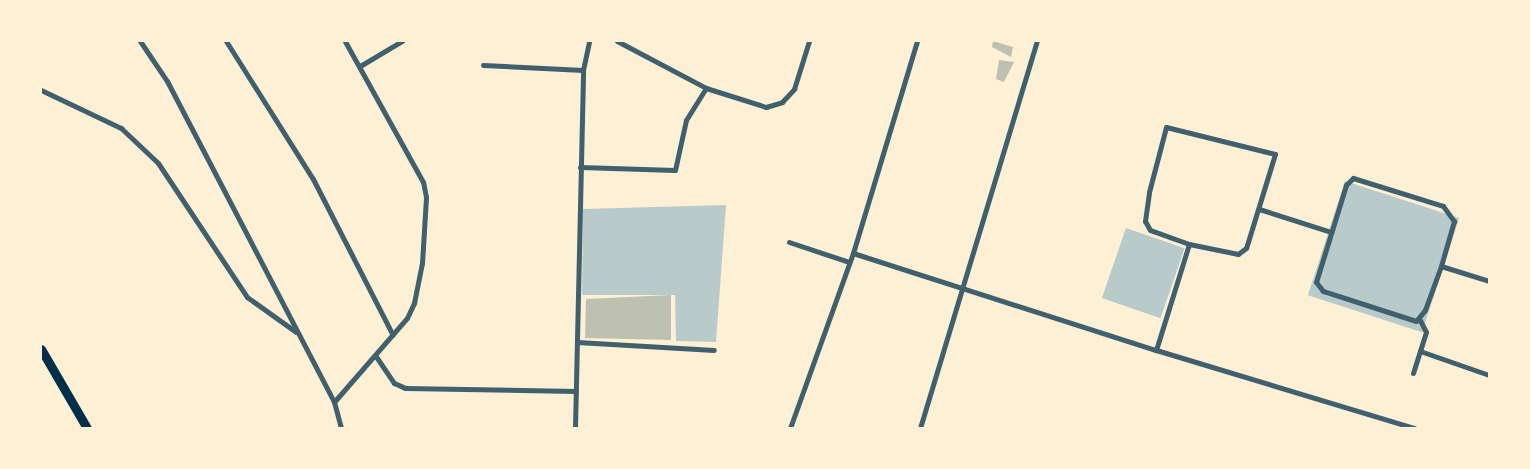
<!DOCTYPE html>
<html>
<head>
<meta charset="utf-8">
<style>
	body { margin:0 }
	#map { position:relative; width:1530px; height:469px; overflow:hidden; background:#fdf0d5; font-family:Cabin,sans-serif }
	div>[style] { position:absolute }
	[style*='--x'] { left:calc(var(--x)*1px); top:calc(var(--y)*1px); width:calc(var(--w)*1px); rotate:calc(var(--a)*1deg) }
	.green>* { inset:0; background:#b9caca; transform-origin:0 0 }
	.building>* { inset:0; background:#bec0b2 }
	.minor>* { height:5px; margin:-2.5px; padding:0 2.5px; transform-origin:2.5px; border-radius:2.5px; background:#3f606c }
	.motorway>* { height:9px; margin:-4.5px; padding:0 4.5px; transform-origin:4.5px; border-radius:4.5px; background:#003049 }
	span { translate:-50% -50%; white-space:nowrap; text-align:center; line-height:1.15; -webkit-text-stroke:5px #fdf0d5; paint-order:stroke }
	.frame { position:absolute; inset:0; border:42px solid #fdf0d5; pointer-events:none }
</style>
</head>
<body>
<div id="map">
	<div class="green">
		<div style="left:1345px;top:181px;width:120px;height:120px;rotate:18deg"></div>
		<div style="clip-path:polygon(726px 205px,716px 342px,676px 341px,675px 295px,582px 295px,583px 209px)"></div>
		<div style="left:1126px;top:228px;width:62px;height:74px;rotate:19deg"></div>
	</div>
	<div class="building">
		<div style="clip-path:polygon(993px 41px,1013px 47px,1011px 57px,992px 47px)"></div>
		<div style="clip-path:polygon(999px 60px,1014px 62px,1004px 82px,996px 79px)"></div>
		<div style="clip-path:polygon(671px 295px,671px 340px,585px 338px,586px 299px)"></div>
	</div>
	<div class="minor">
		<div style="--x:140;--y:41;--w:48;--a:56"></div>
		<div style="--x:167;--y:81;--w:362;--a:62.5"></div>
		<div style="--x:226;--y:41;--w:163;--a:57.8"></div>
		<div style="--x:313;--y:179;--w:175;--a:62.9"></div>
		<div style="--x:617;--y:41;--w:101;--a:27.8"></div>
		<div style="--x:706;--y:88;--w:63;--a:17.6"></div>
		<div style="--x:766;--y:107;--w:17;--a:-17"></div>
		<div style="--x:782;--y:102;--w:18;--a:-47"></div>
		<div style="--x:794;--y:89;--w:50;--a:-72.6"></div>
		<div style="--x:483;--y:65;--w:100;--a:2.9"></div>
		<div style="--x:360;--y:66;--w:49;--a:-30.8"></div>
		<div style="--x:41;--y:90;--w:89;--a:25.4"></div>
		<div style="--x:121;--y:128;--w:51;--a:43.4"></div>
		<div style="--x:158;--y:163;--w:161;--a:56.4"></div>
		<div style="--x:247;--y:297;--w:60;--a:35.5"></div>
		<div style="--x:1166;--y:127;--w:112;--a:13.9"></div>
		<div style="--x:1275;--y:154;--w:98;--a:107.1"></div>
		<div style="--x:1246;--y:248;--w:10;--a:143"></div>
		<div style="--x:1238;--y:254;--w:50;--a:-168.5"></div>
		<div style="--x:1189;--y:244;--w:41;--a:-160.3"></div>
		<div style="--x:1150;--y:230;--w:10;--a:-119"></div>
		<div style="--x:1145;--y:221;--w:29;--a:-82"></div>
		<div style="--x:1149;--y:192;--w:67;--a:-75.3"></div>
		<div style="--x:580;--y:167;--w:95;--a:1.8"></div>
		<div style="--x:675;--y:170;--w:51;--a:-77.6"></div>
		<div style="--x:686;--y:120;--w:38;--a:-58"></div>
		<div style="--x:1259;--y:209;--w:76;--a:17.7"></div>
		<div style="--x:789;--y:242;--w:63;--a:18.4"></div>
		<div style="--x:853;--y:253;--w:318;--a:17.8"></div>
		<div style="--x:1156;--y:350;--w:270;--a:16.8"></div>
		<div style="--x:1441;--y:266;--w:47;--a:110"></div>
		<div style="--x:1425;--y:310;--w:14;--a:129"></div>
		<div style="--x:1416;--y:321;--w:98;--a:-162.1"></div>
		<div style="--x:1323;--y:291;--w:11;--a:-128"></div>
		<div style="--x:1316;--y:282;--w:102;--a:-72.8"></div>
		<div style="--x:1346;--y:185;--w:10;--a:-45"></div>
		<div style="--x:1353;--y:178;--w:94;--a:17.3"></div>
		<div style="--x:1443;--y:206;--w:19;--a:54"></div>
		<div style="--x:1454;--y:221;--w:47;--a:106.1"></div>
		<div style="--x:1441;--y:266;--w:50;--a:17.4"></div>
		<div style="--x:577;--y:342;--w:137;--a:3.3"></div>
		<div style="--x:1156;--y:350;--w:111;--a:-72.7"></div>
		<div style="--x:1420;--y:351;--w:73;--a:19.2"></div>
		<div style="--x:375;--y:355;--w:34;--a:56"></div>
		<div style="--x:394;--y:383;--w:12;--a:24"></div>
		<div style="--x:405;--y:388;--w:171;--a:1"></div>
		<div style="--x:1413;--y:373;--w:43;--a:-72.4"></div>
		<div style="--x:1426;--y:332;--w:13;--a:-117"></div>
		<div style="--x:341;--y:428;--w:27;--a:-105"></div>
		<div style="--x:334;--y:402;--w:111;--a:-49"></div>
		<div style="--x:407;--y:318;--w:17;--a:-65"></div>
		<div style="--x:414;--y:303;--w:41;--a:-78.7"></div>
		<div style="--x:422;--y:263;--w:66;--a:-86.5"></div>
		<div style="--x:426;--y:197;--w:15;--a:-101"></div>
		<div style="--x:423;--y:182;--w:161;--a:-119"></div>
		<div style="--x:575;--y:428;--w:358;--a:-88.7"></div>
		<div style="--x:583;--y:70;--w:30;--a:-78"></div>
		<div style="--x:790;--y:428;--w:186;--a:-70.2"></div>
		<div style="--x:853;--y:253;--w:221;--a:-73.2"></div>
		<div style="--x:920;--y:428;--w:404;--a:-73.2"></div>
	</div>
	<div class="motorway">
		<div style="--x:41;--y:349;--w:91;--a:59.8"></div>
	</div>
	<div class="frame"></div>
</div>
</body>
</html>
